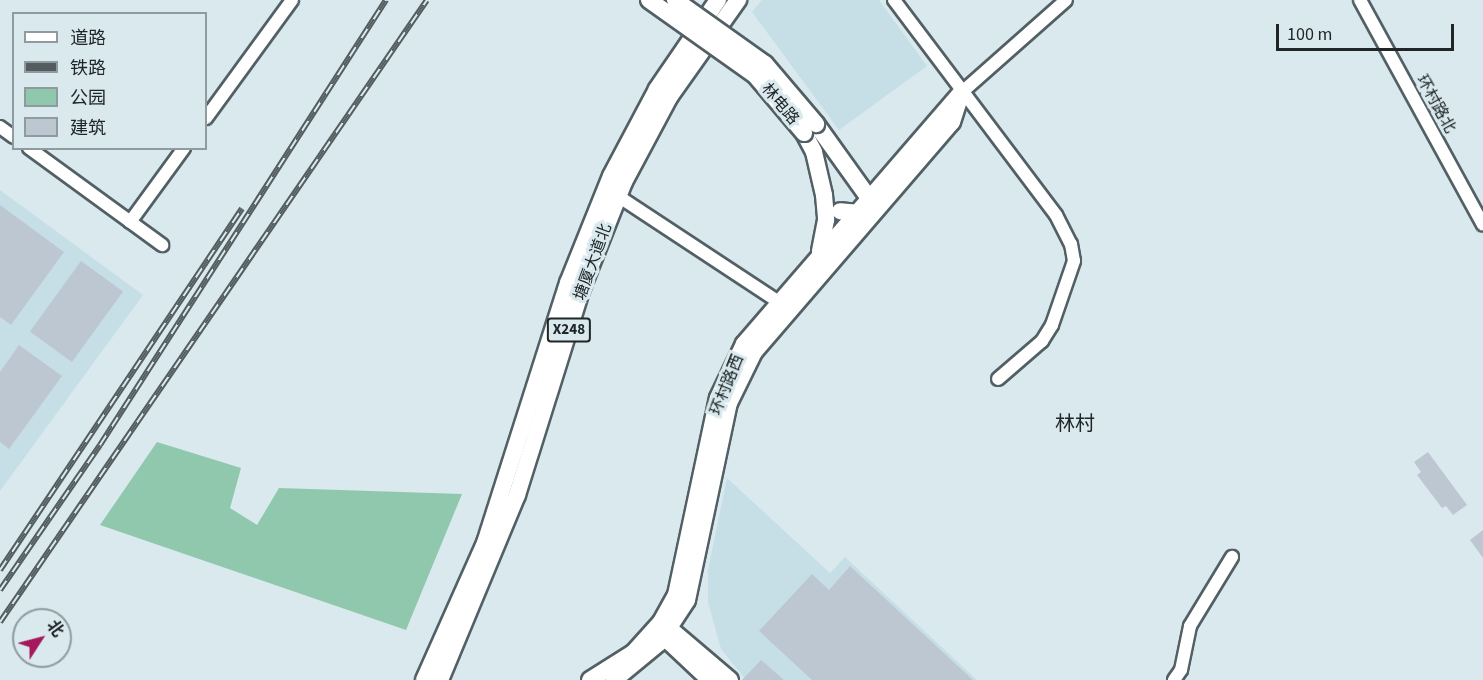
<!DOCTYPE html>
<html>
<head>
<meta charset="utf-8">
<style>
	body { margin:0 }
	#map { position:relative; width:1483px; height:680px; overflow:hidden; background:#d9e9ee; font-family:"Source Sans 3","Noto Sans SC",sans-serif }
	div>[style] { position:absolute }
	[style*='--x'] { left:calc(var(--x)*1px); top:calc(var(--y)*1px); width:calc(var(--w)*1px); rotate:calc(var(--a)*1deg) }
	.built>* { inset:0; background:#c6dfe7 }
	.green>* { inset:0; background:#8fc8ac }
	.building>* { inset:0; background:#bdc7d2; transform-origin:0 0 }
	.roads { filter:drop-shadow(2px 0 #526065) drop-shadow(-2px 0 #526065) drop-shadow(0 2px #526065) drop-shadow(0 -2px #526065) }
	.minor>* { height:12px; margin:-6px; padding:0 6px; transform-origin:6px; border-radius:6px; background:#fff }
	.major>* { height:16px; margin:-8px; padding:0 8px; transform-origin:8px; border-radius:8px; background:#fff }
	.rail>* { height:6px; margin-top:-3px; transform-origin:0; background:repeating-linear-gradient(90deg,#d9e9ee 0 11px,#535c5f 0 22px); box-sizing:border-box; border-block:2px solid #535c5f }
	.bridges { filter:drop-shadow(2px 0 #526065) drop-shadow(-2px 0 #526065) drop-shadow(0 2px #526065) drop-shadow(0 -2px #526065) }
	.major-bridge>* { height:16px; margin:-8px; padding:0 8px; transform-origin:8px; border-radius:8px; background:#fff }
	span { translate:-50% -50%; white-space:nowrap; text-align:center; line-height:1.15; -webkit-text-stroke:6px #d9e9ee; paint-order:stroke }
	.shield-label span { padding:2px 4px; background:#d9e9ee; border:2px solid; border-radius:4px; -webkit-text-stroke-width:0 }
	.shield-label { font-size:15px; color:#202628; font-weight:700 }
	.street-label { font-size:16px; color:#202628 }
	.quarter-label { font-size:20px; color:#202628 }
	.legend { position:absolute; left:12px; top:12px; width:195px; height:138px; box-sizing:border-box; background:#d9e9ee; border:2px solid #8f9b9f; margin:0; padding:8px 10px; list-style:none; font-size:18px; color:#202628 }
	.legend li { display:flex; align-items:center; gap:12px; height:30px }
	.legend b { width:30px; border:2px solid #8f9b9f }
	.north { position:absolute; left:12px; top:608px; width:60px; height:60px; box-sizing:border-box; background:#d9e9ee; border:2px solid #8f9b9f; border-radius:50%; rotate:54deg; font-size:16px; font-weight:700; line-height:24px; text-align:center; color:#202628 }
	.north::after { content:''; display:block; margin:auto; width:21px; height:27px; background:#a5185b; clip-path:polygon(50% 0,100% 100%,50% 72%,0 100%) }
	.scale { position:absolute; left:1276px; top:24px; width:178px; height:27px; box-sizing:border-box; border:3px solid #202628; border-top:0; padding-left:8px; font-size:18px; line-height:21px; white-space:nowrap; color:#202628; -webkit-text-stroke:4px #d9e9ee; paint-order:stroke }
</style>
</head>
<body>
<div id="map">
	<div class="built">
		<div style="clip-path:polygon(762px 0,879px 0,927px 66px,839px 130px,752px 12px)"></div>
		<div style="clip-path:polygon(0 190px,143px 295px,0 491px)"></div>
		<div style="clip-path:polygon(727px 478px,830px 573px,845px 557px,977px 680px,746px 680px,721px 649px,708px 602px,708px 570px)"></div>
	</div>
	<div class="green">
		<div style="clip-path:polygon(157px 442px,241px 468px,230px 508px,257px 525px,279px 488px,462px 494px,406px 630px,100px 525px)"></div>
	</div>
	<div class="building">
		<div style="clip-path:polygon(0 205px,64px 252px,11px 325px,0 317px)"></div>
		<div style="left:81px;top:261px;width:52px;height:87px;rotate:36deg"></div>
		<div style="clip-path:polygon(19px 345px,62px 376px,9px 449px,0 442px,0 372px)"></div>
		<div style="clip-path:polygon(1428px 452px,1467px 505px,1453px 515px,1446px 506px,1442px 508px,1417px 475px,1421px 472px,1414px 462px)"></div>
		<div style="clip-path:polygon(1483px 530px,1483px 558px,1470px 540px)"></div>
		<div style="clip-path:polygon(850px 566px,973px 680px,812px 680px,759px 631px,812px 574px,829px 590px)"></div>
		<div style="clip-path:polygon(761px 660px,784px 680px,742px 680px)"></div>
	</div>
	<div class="roads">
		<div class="minor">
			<div style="--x:894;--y:0;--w:269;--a:53"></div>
			<div style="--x:1056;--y:215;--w:33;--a:63"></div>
			<div style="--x:1071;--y:244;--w:17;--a:80"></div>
			<div style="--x:1074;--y:261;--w:68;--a:109"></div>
			<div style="--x:1052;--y:325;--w:19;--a:122"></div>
			<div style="--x:1042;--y:341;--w:58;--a:139.2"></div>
			<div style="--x:1360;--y:0;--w:256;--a:61.3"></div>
			<div style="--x:961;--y:93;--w:140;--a:-41.5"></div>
			<div style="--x:206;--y:118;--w:146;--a:-53.9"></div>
			<div style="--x:0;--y:127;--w:17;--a:36"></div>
			<div style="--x:29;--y:148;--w:165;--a:36.1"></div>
			<div style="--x:618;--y:196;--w:193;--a:33.4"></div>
			<div style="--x:130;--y:222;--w:92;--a:-53.9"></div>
			<div style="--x:1174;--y:680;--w:12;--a:-55"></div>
			<div style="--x:1181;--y:670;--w:45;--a:-78.4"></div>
			<div style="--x:1190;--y:626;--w:81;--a:-58.7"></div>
		</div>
		<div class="major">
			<div style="--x:816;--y:124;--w:91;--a:54.4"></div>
			<div style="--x:869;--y:198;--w:16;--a:79"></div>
			<div style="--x:872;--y:214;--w:32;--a:-175"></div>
			<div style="--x:804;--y:133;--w:21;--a:62"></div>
			<div style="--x:814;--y:152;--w:44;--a:76.9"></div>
			<div style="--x:824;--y:195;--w:25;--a:85"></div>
			<div style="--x:826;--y:220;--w:32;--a:101"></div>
			<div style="--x:663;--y:623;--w:88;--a:40.4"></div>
			<div style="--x:662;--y:629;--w:8;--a:76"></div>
			<div style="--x:664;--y:637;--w:63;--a:43.1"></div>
			<div style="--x:424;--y:680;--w:150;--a:-66"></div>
			<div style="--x:485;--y:543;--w:273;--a:-72.3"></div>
			<div style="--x:568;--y:283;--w:115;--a:-68.1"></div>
			<div style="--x:611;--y:176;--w:98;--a:-62.1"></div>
			<div style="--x:657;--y:89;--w:108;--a:-55.6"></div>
			<div style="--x:440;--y:680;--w:200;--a:-67.4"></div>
			<div style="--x:517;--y:495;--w:217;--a:-72.6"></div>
			<div style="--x:582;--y:288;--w:114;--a:-68.4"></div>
			<div style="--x:624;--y:182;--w:98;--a:-61.9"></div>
			<div style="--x:670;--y:96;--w:118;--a:-54.7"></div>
			<div style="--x:590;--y:680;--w:51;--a:-32.1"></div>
			<div style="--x:633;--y:653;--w:42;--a:-47.9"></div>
			<div style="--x:661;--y:622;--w:31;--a:-61"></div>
			<div style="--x:676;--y:595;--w:201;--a:-78"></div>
			<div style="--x:718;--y:398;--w:60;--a:-64.3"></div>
			<div style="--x:744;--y:344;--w:332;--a:-49.2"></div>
			<div style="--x:614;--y:680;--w:58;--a:-39.4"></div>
			<div style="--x:659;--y:643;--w:51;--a:-56.9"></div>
			<div style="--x:687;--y:600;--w:201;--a:-78"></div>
			<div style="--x:729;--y:403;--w:57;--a:-63.9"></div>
			<div style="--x:754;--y:352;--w:303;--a:-49.3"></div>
			<div style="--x:952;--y:122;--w:23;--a:-72"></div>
		</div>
	</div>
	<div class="rail">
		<div style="--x:0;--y:570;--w:435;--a:-56.2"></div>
		<div style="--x:0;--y:590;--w:176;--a:-55.4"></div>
		<div style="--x:100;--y:445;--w:529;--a:-57.27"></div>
		<div style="--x:0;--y:622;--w:754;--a:-55.53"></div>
	</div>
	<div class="bridges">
		<div class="major-bridge">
			<div style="--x:649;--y:0;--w:130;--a:35.3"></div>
			<div style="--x:755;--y:75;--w:76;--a:49.8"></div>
			<div style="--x:675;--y:0;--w:110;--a:35.4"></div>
			<div style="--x:765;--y:64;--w:79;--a:49.6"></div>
		</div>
	</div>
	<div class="shield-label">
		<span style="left:569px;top:330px">X248</span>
	</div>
	<div class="street-label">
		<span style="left:780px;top:104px;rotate:50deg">林电路</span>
		<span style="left:1436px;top:104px;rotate:61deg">环村路北</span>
		<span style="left:593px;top:262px;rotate:-70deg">塘厦大道北</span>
		<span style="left:727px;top:385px;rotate:-68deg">环村路西</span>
	</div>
	<div class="quarter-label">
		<span style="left:1075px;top:424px">林村</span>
	</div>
	<ul class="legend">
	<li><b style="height:8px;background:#fff"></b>道路</li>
	<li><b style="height:8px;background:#535c5f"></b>铁路</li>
	<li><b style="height:16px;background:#8fc8ac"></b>公园</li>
	<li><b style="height:16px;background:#bdc7d2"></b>建筑</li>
	</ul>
	<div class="north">北</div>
	<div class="scale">100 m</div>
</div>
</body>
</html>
